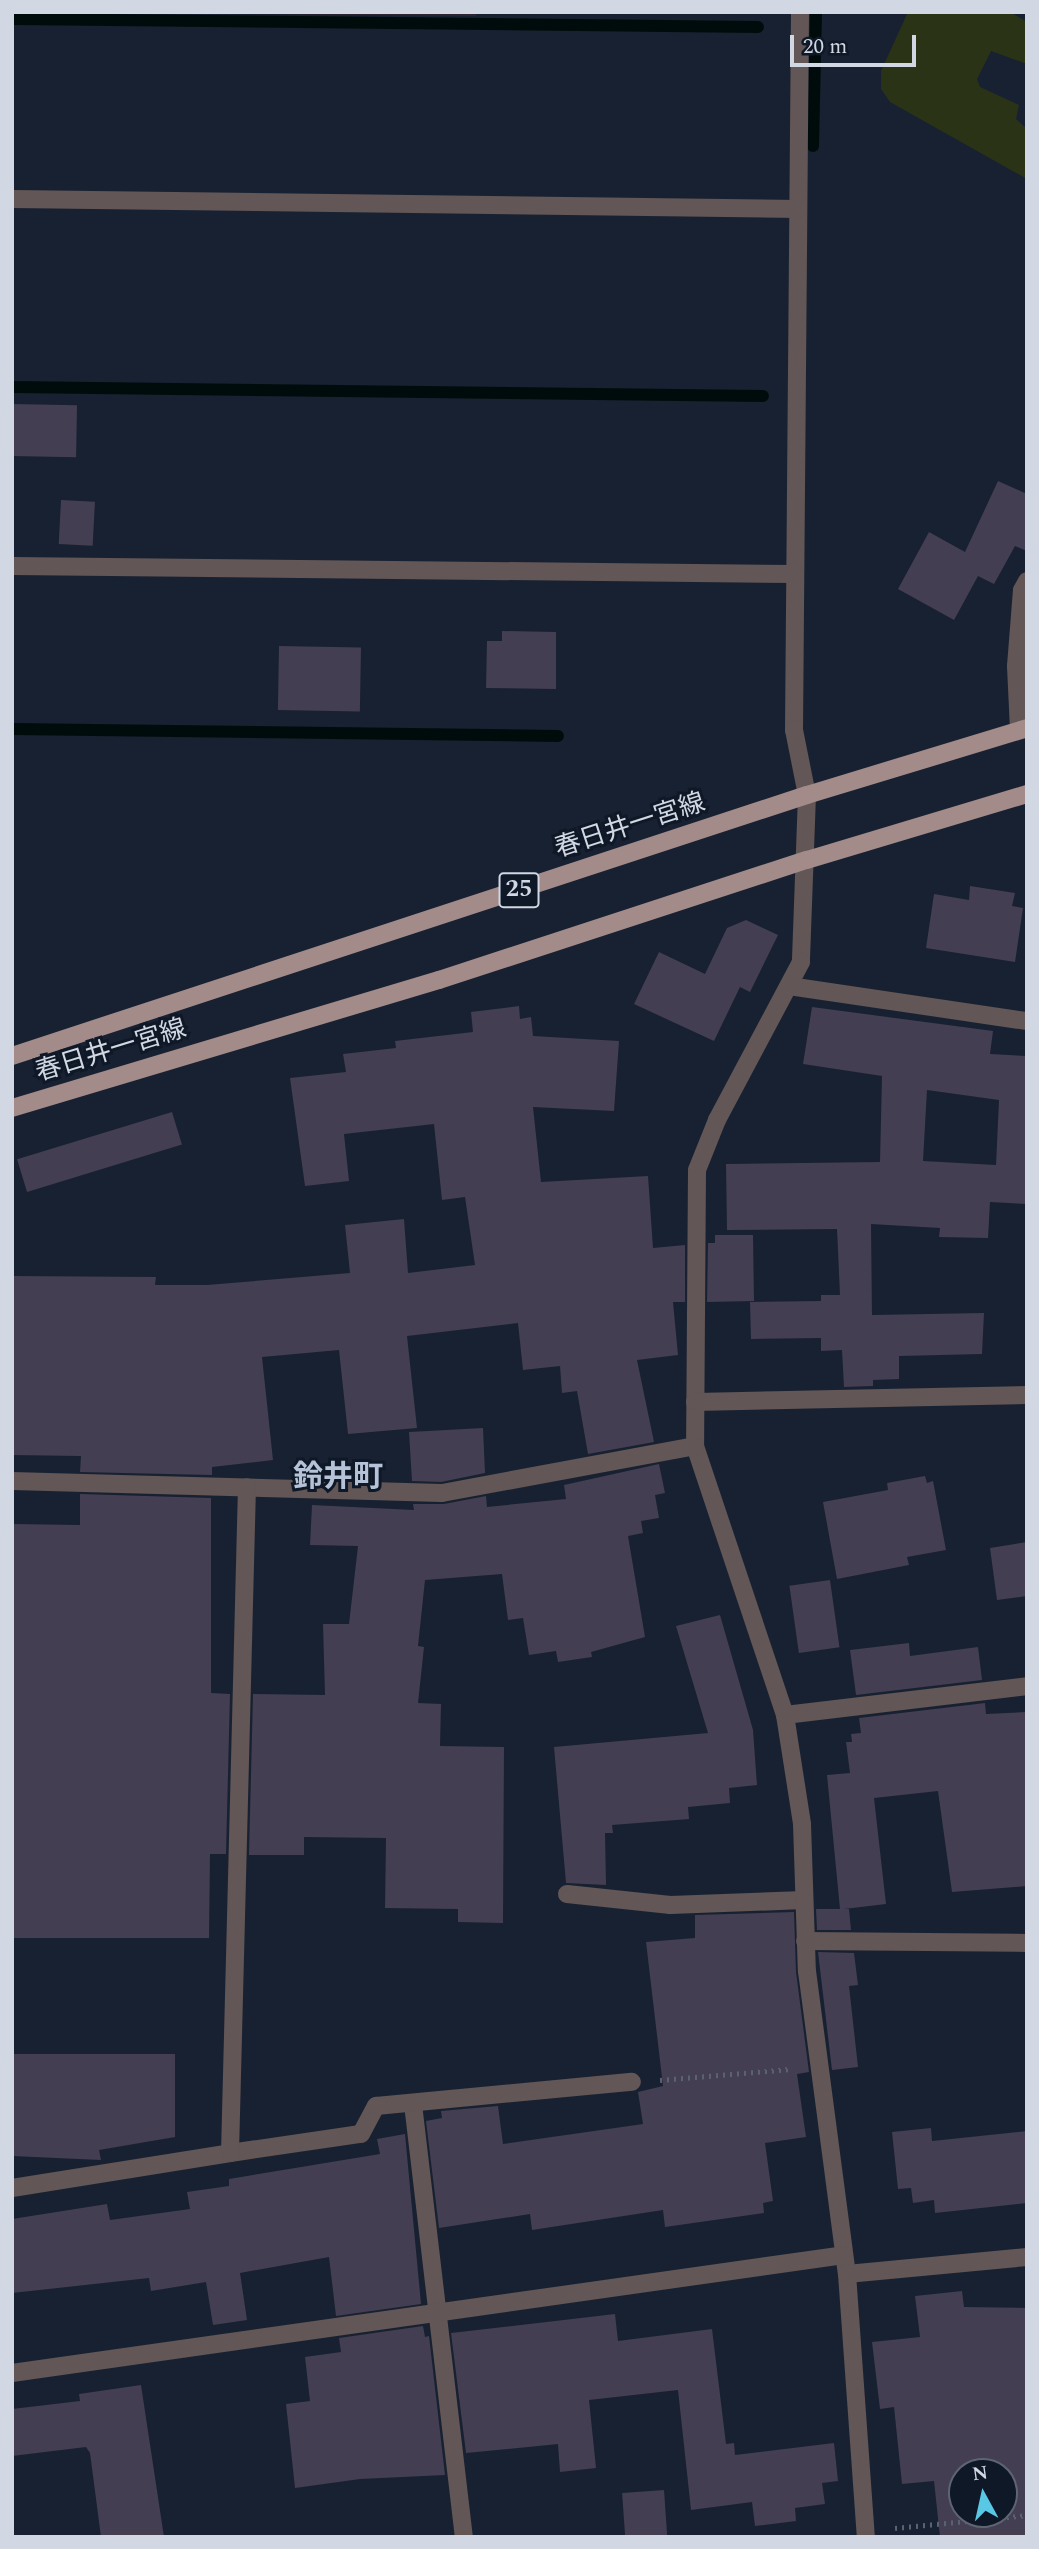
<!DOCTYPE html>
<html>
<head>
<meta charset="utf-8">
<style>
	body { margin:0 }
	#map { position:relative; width:1039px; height:2549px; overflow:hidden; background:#182131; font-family:Spectral,"Noto Sans JP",serif }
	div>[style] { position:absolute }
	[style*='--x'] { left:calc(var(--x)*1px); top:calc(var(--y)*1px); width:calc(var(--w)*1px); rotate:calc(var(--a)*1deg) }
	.industrial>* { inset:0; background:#2f2432 }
	.green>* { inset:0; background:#2b3317 }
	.stream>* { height:12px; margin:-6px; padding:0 6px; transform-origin:6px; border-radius:6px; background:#000c0c }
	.building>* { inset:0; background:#433e52; transform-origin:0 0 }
	.path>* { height:4.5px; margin-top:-2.25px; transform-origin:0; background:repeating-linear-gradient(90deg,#5a6271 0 2px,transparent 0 7px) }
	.lane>* { height:18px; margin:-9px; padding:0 9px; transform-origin:9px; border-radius:9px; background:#625656 }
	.street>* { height:18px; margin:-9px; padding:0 9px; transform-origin:9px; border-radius:9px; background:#625656 }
	.primary>* { height:18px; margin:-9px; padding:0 9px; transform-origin:9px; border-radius:9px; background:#a38b8a }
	span { translate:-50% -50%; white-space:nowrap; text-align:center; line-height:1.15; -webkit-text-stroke:6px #0f1827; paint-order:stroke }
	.shield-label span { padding:2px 5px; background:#0f1827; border:2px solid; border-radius:5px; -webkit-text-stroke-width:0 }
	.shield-label { font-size:24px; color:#d1d8e3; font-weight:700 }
	.street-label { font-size:26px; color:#d1d8e3 }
	.quarter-label { font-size:30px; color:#b5c2d8; font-weight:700 }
	.frame { position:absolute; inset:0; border:14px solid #d1d8e3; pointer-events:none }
	.north { position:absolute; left:948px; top:2458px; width:70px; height:70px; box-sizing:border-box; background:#0f1827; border:2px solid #5d6572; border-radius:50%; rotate:352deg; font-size:19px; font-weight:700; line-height:28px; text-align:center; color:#d1d8e3 }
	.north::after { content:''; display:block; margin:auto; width:24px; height:32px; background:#59c8e4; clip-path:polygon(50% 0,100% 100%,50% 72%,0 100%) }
	.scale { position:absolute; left:790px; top:35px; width:126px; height:32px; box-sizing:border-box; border:4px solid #d1d8e3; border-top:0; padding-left:9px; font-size:21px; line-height:24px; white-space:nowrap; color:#d1d8e3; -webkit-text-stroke:5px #0f1827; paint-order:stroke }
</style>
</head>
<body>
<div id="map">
	<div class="industrial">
		<div style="clip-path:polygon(56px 12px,476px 12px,476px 16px)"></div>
	</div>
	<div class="green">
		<div style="clip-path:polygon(908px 12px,1010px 12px,1027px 22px,1027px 64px,991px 51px,977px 79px,980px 87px,1019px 105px,1016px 119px,1027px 129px,1027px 179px,890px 102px,881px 89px,881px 71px)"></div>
	</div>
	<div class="stream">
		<div style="--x:12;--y:19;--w:746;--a:0.61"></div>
		<div style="--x:813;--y:146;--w:134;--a:-88.7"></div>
		<div style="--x:12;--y:387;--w:751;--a:0.69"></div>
		<div style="--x:12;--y:729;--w:546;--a:0.73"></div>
	</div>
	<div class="building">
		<div style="left:12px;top:404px;width:65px;height:52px;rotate:1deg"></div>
		<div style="clip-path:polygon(998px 481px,1027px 494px,1027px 551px,1015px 546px,994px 584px,978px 576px,954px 620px,898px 589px,929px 532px,965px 552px)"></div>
		<div style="left:61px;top:500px;width:34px;height:44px;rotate:3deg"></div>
		<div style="clip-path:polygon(502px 631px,556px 632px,556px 689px,486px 688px,487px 641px,502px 641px)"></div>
		<div style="left:279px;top:646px;width:82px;height:64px;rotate:1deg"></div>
		<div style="clip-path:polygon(970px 886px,1015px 893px,1012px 906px,1023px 908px,1015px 962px,926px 948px,934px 894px,969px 900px)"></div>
		<div style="clip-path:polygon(746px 920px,778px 935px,750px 992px,740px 987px,714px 1041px,634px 1004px,659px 952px,705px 974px,727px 928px)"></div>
		<div style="clip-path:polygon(519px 1006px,520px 1019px,531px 1017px,533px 1036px,619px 1041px,614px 1111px,533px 1107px,541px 1182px,648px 1176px,653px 1248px,685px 1245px,685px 1302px,673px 1302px,678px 1355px,637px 1360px,654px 1442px,588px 1454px,577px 1391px,562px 1393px,560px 1366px,523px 1370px,518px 1323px,407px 1336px,417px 1428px,348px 1434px,339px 1350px,262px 1357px,273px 1460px,212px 1467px,212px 1475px,80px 1472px,81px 1456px,12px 1455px,12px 1276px,156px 1277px,155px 1285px,207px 1285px,350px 1273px,345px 1225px,404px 1219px,408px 1273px,475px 1265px,465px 1197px,442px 1200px,434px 1124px,344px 1134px,349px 1181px,305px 1186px,290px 1078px,346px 1072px,343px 1054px,396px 1048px,395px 1041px,473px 1032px,471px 1012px)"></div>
		<div style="clip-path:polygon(evenodd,812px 1007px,993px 1031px,990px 1054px,1027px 1056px,1027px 1204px,990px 1202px,988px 1238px,939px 1237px,940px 1228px,871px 1224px,872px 1315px,984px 1313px,982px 1354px,899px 1356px,899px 1379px,873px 1380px,873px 1386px,844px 1387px,842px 1350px,821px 1351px,821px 1338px,751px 1339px,750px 1302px,821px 1301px,821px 1295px,840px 1295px,837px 1229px,727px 1230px,726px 1164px,880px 1162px,882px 1076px,803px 1064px,812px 1007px,927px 1090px,999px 1100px,996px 1165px,923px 1161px,927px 1090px)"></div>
		<div style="left:172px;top:1112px;width:34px;height:162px;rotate:73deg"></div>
		<div style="clip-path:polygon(715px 1235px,753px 1235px,754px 1301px,707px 1302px,708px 1243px,715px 1243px)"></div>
		<div style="clip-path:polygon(483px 1428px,485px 1473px,441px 1482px,412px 1481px,409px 1432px)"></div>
		<div style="clip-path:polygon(659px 1464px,665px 1493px,655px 1495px,659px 1518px,641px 1521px,643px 1533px,628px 1536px,645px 1637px,591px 1652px,592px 1657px,558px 1662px,556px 1651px,529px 1655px,523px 1618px,508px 1620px,502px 1574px,425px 1580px,418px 1646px,424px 1647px,418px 1703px,441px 1704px,440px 1746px,504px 1747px,503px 1923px,458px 1922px,458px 1909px,385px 1908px,386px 1838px,304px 1837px,304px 1855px,249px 1855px,253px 1694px,325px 1695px,323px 1624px,349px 1624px,358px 1546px,310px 1545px,312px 1505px,414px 1510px,413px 1504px,444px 1504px,486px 1496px,487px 1507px,566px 1499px,564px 1485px)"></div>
		<div style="clip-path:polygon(925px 1476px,927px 1483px,933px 1481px,946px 1550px,907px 1557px,909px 1565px,837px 1579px,823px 1502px,888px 1490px,887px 1483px)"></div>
		<div style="clip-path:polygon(80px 1494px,211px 1498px,211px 1693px,230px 1694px,226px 1854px,210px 1854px,209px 1938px,12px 1938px,12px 1524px,80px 1525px)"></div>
		<div style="clip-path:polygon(1027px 1542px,1027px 1596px,997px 1600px,990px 1548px)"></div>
		<div style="left:830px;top:1580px;width:68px;height:41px;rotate:82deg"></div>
		<div style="clip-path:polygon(720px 1615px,753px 1730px,757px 1785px,729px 1788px,730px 1803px,688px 1807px,689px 1819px,612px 1825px,613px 1833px,605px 1833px,606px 1885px,566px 1883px,554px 1747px,708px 1733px,676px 1626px)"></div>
		<div style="clip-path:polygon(909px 1643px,910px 1656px,978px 1647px,982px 1680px,856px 1695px,850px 1650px)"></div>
		<div style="clip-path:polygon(985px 1703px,986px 1714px,1027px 1712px,1027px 1886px,952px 1892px,938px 1791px,874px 1798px,886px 1904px,844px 1909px,849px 1909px,851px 1930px,817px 1930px,816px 1909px,840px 1909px,827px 1775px,850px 1773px,846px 1742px,852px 1742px,851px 1734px,861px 1733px,859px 1718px)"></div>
		<div style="clip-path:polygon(794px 1912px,796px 1972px,809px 2072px,797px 2074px,806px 2137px,765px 2143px,773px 2201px,763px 2203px,764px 2213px,665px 2227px,663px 2210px,532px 2230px,530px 2214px,439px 2228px,426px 2121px,442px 2118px,441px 2111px,498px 2106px,503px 2144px,643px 2124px,638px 2092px,663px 2086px,646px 1942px,695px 1938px,695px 1915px)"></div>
		<div style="clip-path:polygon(818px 1952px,854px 1953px,858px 1985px,849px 1986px,858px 2067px,832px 2070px)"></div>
		<div style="clip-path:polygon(12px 2054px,175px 2054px,175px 2137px,99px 2150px,101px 2160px,12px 2156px)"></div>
		<div style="clip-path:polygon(931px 2128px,932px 2141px,1027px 2131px,1027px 2203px,935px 2213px,934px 2200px,913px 2203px,911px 2188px,898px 2189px,892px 2132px)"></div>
		<div style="clip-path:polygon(405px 2134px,421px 2304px,336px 2316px,329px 2257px,240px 2273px,247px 2320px,213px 2325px,206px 2282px,151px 2291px,149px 2278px,12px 2293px,12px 2219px,107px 2204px,110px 2220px,190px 2209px,187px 2192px,229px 2186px,229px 2179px,380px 2154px,377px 2139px)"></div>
		<div style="clip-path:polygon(evenodd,962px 2291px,964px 2307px,1027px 2308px,1027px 2537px,940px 2537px,934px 2481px,902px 2484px,894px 2407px,880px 2409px,872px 2342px,920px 2337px,915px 2296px,962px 2291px,962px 2472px,1004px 2472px,1004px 2514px,962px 2514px,962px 2472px)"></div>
		<div style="clip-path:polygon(615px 2314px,618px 2341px,712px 2329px,726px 2444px,734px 2443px,735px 2455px,834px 2443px,838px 2481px,822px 2483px,825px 2504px,795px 2508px,796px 2521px,755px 2526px,752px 2502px,691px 2510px,678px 2390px,589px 2400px,596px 2468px,560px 2472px,558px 2444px,466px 2453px,451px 2333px)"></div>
		<div style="clip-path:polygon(423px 2326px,425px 2337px,429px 2336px,445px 2475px,360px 2479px,295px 2488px,286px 2404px,310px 2401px,305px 2357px,341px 2352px,339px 2338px)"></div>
		<div style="clip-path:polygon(141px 2385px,164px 2537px,101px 2537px,90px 2453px,86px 2447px,12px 2456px,12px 2409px,80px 2401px,79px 2394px)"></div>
		<div style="left:664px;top:2490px;width:47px;height:42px;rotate:86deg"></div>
	</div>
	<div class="path">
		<div style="--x:660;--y:2080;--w:131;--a:-4.8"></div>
		<div style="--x:895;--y:2528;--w:133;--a:-5.6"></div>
	</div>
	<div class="lane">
		<div style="--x:785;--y:1715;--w:244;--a:-6.8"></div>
		<div style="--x:567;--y:1894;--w:104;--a:6.1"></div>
		<div style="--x:670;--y:1905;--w:134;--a:-2.1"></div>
	</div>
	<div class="street">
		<div style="--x:800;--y:12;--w:718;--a:90.48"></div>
		<div style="--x:794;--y:730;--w:66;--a:78.7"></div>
		<div style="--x:807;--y:795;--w:167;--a:92.1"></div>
		<div style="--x:801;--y:962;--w:179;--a:118"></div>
		<div style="--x:717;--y:1120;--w:54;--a:111.8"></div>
		<div style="--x:697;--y:1170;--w:276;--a:90.4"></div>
		<div style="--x:695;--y:1446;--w:284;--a:71.5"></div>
		<div style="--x:785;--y:1715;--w:110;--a:81.1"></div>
		<div style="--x:802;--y:1824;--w:147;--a:88.1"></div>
		<div style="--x:807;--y:1971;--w:306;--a:82.5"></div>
		<div style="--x:847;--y:2274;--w:264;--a:85.9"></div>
		<div style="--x:12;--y:199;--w:786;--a:0.73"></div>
		<div style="--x:12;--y:566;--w:783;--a:0.59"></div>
		<div style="--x:1019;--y:730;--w:64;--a:-92.7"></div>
		<div style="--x:1016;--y:666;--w:76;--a:-85.5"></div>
		<div style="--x:1022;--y:590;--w:10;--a:-61"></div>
		<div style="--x:789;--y:986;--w:241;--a:8.4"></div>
		<div style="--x:695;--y:1402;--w:332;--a:-1.2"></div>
		<div style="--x:12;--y:1481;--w:430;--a:1.6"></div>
		<div style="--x:442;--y:1493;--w:257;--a:-10.5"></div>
		<div style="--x:805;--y:1941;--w:222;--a:0.5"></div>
		<div style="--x:413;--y:2104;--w:436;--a:83.3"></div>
		<div style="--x:230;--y:2153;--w:132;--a:-8.3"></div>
		<div style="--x:361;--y:2134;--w:32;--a:-62"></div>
		<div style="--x:376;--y:2106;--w:257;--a:-5.4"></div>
		<div style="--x:12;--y:2188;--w:221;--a:-9.1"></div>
		<div style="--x:230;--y:2153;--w:666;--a:-88.54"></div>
		<div style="--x:847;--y:2274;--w:181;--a:-5.4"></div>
		<div style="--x:12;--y:2373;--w:840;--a:-8.07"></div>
	</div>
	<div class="primary">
		<div style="--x:12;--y:1056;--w:837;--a:-18.18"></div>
		<div style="--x:807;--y:795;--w:230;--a:-16.9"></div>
		<div style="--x:12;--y:1108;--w:446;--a:-16.7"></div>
		<div style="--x:439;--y:980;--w:387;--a:-18.1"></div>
		<div style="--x:807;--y:860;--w:230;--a:-16.7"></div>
	</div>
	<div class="shield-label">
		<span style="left:519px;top:890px">25</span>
	</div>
	<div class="street-label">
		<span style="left:630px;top:826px;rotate:-18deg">春日井一宮線</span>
		<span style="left:111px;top:1051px;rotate:-17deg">春日井一宮線</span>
	</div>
	<div class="quarter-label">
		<span style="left:338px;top:1477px">鈴井町</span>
	</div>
	<div class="frame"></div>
	<div class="north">N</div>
	<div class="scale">20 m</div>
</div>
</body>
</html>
